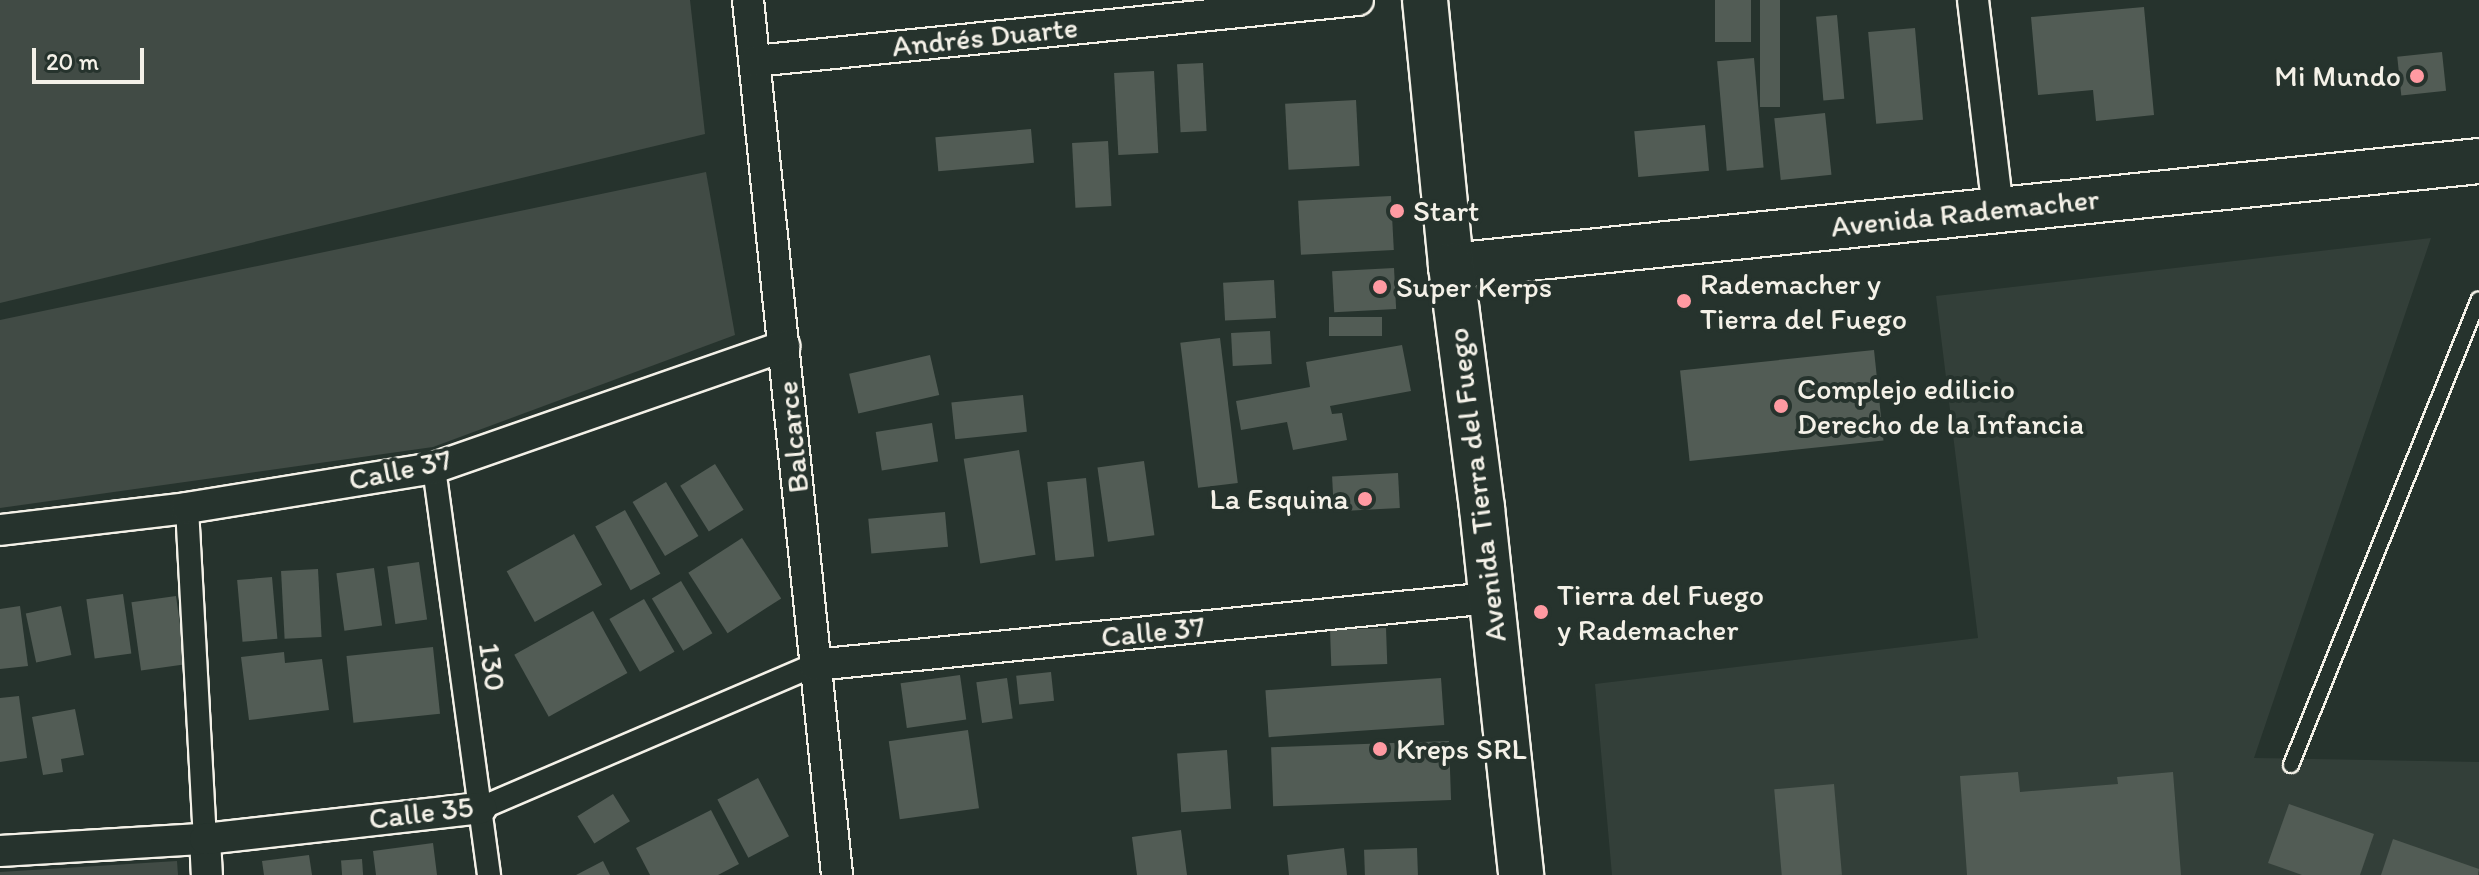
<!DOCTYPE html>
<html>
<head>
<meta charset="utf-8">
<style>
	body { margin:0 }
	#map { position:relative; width:2479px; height:875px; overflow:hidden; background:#26332d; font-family:Itim,sans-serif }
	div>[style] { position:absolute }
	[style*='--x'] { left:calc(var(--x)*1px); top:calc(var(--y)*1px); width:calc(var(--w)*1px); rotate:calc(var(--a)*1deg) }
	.built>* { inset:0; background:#333f39 }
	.green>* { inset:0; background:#414b45 }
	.building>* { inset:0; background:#525c55; transform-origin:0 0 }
	.roads { filter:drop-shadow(2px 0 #f4f1e8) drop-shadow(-2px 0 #f4f1e8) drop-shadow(0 2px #f4f1e8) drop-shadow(0 -2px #f4f1e8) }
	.service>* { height:14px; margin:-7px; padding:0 7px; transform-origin:7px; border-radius:7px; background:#26332d }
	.pedestrian>* { height:22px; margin:-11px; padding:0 11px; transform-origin:11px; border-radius:11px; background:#26332d }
	.minor>* { height:30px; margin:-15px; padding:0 15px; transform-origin:15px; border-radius:15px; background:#26332d }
	.primary>* { height:44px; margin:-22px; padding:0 22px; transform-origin:22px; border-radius:22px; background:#26332d }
	.trunk>* { height:44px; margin:-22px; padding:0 22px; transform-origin:22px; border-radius:22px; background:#26332d }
	.dots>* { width:22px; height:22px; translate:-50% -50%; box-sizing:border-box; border:4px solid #26332d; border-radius:50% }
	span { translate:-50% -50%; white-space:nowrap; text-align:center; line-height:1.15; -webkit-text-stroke:8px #26332d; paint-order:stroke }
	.street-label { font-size:30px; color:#f4f1e8 }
	.poi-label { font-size:30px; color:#f4f1e8 }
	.right { translate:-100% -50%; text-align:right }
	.left { translate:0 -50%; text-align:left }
	.scale { position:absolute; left:32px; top:48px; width:112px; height:36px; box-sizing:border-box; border:4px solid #f4f1e8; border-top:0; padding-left:10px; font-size:24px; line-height:28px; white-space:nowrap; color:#f4f1e8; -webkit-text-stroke:6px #26332d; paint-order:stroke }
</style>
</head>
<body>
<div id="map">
	<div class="built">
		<div style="clip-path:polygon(2431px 238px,2254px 758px,2479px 762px,2479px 875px,1612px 875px,1595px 684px,1978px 638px,1936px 296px)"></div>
	</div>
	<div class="green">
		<div style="clip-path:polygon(0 0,690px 0,705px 134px,0 303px)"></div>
		<div style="clip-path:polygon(706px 172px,735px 335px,433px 447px,0 508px,0 320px)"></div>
		<div style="clip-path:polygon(177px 861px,178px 875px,0 875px,0 872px)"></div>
	</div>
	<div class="building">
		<div style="left:1715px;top:0;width:36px;height:42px"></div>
		<div style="left:1760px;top:0;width:20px;height:107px"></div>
		<div style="clip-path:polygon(2144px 7px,2154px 115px,2096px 121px,2093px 90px,2038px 95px,2031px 17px)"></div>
		<div style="left:1837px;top:15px;width:84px;height:21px;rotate:85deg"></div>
		<div style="left:1915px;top:28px;width:92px;height:47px;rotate:85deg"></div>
		<div style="left:2442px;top:52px;width:39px;height:45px;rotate:84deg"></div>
		<div style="left:1754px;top:58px;width:110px;height:37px;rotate:85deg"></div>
		<div style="left:1203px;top:63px;width:68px;height:26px;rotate:87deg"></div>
		<div style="left:1154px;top:71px;width:82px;height:40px;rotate:87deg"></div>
		<div style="left:1356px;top:100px;width:66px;height:71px;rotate:87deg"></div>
		<div style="left:1825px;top:113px;width:62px;height:51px;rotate:84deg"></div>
		<div style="left:1705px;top:125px;width:46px;height:71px;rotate:85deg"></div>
		<div style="left:1031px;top:129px;width:34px;height:96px;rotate:85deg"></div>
		<div style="left:1108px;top:141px;width:65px;height:36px;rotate:87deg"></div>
		<div style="left:1391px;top:196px;width:54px;height:93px;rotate:87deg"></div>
		<div style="left:1394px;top:268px;width:41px;height:62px;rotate:87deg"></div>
		<div style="left:1274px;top:280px;width:38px;height:51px;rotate:87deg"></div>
		<div style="left:1382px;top:317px;width:19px;height:53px;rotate:90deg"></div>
		<div style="left:1270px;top:331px;width:33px;height:39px;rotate:87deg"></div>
		<div style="left:1220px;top:338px;width:146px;height:40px;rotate:83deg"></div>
		<div style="clip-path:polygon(1402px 345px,1411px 391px,1330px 406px,1332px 414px,1342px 413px,1347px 440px,1293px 450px,1287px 422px,1241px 430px,1236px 401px,1310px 387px,1306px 362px)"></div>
		<div style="left:1874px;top:350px;width:91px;height:195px;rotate:84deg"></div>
		<div style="left:930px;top:355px;width:41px;height:83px;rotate:77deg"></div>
		<div style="left:1023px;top:395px;width:37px;height:72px;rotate:84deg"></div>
		<div style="left:932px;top:423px;width:39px;height:57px;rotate:81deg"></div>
		<div style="left:1019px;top:450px;width:106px;height:56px;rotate:81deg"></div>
		<div style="left:1144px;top:461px;width:75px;height:47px;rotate:82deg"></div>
		<div style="left:715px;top:464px;width:54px;height:41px;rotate:58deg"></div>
		<div style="left:1398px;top:473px;width:35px;height:66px;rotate:87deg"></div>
		<div style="left:1086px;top:478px;width:79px;height:39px;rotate:84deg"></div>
		<div style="left:666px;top:482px;width:63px;height:39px;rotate:59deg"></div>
		<div style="left:625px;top:510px;width:73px;height:34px;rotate:61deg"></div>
		<div style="left:945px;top:512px;width:35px;height:77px;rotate:85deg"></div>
		<div style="left:574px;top:534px;width:58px;height:77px;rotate:61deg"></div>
		<div style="left:742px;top:538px;width:72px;height:64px;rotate:57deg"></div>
		<div style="left:419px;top:562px;width:58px;height:32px;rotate:82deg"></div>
		<div style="left:374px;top:568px;width:58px;height:38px;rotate:82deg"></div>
		<div style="left:318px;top:569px;width:68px;height:37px;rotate:87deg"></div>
		<div style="left:272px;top:577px;width:62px;height:35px;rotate:85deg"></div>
		<div style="left:681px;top:581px;width:61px;height:34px;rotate:59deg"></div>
		<div style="left:123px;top:594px;width:60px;height:37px;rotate:82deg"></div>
		<div style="left:176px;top:596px;width:69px;height:45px;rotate:82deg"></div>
		<div style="left:644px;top:599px;width:61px;height:40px;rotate:60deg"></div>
		<div style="clip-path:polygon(20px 606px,28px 666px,0 669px,0 609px)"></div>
		<div style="left:61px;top:606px;width:50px;height:36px;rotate:78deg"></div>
		<div style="left:593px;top:611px;width:71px;height:90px;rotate:61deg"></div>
		<div style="left:1386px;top:628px;width:36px;height:56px;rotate:88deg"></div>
		<div style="left:433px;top:647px;width:67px;height:87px;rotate:84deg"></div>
		<div style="clip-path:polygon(284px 652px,285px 663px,322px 659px,329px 710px,249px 720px,241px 657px)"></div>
		<div style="left:1051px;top:672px;width:29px;height:35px;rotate:84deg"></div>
		<div style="left:960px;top:675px;width:45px;height:60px;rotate:82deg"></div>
		<div style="left:1007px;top:678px;width:41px;height:31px;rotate:82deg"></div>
		<div style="left:1441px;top:678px;width:47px;height:176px;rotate:86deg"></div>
		<div style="clip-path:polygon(19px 696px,27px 758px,0 762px,0 698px)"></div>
		<div style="clip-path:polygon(75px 709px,84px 755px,61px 759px,63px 772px,43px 775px,32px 717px)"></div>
		<div style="left:968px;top:730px;width:79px;height:80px;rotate:82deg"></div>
		<div style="left:1449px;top:741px;width:59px;height:178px;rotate:88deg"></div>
		<div style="left:1227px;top:750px;width:59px;height:50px;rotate:86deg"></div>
		<div style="clip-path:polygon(2018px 772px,2020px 792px,2118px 784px,2117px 777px,2173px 772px,2181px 875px,1967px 875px,1960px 776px)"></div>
		<div style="left:758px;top:778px;width:66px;height:46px;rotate:62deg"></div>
		<div style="left:1834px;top:784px;width:91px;height:60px;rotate:85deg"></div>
		<div style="left:613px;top:794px;width:32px;height:42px;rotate:58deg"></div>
		<div style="clip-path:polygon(2289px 804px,2374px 834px,2360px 875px,2302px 875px,2268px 863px)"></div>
		<div style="clip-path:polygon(711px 810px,739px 864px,718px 875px,650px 875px,636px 848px)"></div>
		<div style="clip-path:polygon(1181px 830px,1187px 875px,1137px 875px,1132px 837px)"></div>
		<div style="clip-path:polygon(2393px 839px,2479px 869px,2478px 875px,2381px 875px)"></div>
		<div style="clip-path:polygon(433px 843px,437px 875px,376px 875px,373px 851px)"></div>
		<div style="clip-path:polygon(1344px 848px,1347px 875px,1289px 875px,1287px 855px)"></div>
		<div style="left:1417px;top:848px;width:27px;height:53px;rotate:88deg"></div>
		<div style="clip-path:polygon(309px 855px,312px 875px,264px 875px,262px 861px)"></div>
		<div style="left:362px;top:859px;width:16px;height:21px;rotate:86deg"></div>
		<div style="clip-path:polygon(603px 861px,610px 875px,576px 875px)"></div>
	</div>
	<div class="roads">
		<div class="service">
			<div style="--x:2291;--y:765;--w:502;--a:-68.03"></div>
		</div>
		<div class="pedestrian">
			<div style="--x:434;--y:468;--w:411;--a:82.3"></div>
			<div style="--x:187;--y:508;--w:331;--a:86.9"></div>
			<div style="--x:481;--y:808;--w:363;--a:-23.2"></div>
		</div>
		<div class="minor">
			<div style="--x:748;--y:0;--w:880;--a:84.19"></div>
			<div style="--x:1973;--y:0;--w:210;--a:83.2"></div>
			<div style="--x:755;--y:61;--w:606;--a:-5.78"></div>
			<div style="--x:0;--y:530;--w:188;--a:-6.7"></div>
			<div style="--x:187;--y:508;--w:250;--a:-9.2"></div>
			<div style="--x:434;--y:468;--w:371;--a:-19.2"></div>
			<div style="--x:815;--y:665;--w:679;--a:-5.66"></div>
			<div style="--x:205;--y:839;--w:36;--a:87"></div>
			<div style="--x:0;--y:851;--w:205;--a:-3.4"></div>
			<div style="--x:205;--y:839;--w:278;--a:-6.4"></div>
		</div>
		<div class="primary">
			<div style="--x:1451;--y:266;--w:1033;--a:-5.83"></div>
		</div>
		<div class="trunk">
			<div style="--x:1425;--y:0;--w:267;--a:84.4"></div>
			<div style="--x:1451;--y:266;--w:244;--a:82.7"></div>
			<div style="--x:1482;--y:508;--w:369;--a:83.9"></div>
		</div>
	</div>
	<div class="dots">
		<div style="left:2417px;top:76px;background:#ff9aa2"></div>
		<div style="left:1397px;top:211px;background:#ff9aa2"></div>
		<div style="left:1380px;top:287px;background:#ff9aa2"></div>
		<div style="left:1684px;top:301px;background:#ff9aa2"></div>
		<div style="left:1781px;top:406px;background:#ff9aa2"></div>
		<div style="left:1365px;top:499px;background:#ff9aa2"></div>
		<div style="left:1541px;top:612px;background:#ff9aa2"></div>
		<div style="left:1380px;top:749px;background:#ff9aa2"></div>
	</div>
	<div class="street-label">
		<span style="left:985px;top:37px;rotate:-6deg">Andrés Duarte</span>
		<span style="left:1965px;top:213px;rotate:-6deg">Avenida Rademacher</span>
		<span style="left:793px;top:437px;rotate:-96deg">Balcarce</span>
		<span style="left:400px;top:470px;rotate:-12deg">Calle 37</span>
		<span style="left:1477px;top:485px;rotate:-97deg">Avenida Tierra del Fuego</span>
		<span style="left:1153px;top:632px;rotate:-6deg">Calle 37</span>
		<span style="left:492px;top:667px;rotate:82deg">130</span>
		<span style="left:421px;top:813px;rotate:-7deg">Calle 35</span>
	</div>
	<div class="poi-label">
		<span class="right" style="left:2401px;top:76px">Mi Mundo</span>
		<span class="left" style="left:1413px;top:211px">Start</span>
		<span class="left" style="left:1700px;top:301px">Rademacher y<br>Tierra del Fuego</span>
		<span class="left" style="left:1396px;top:287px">Super Kerps</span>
		<span class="left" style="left:1797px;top:406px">Complejo edilicio<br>Derecho de la Infancia</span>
		<span class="right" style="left:1349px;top:499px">La Esquina</span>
		<span class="left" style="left:1557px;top:612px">Tierra del Fuego<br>y Rademacher</span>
		<span class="left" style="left:1396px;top:749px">Kreps SRL</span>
	</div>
	<div class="scale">20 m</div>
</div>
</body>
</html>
